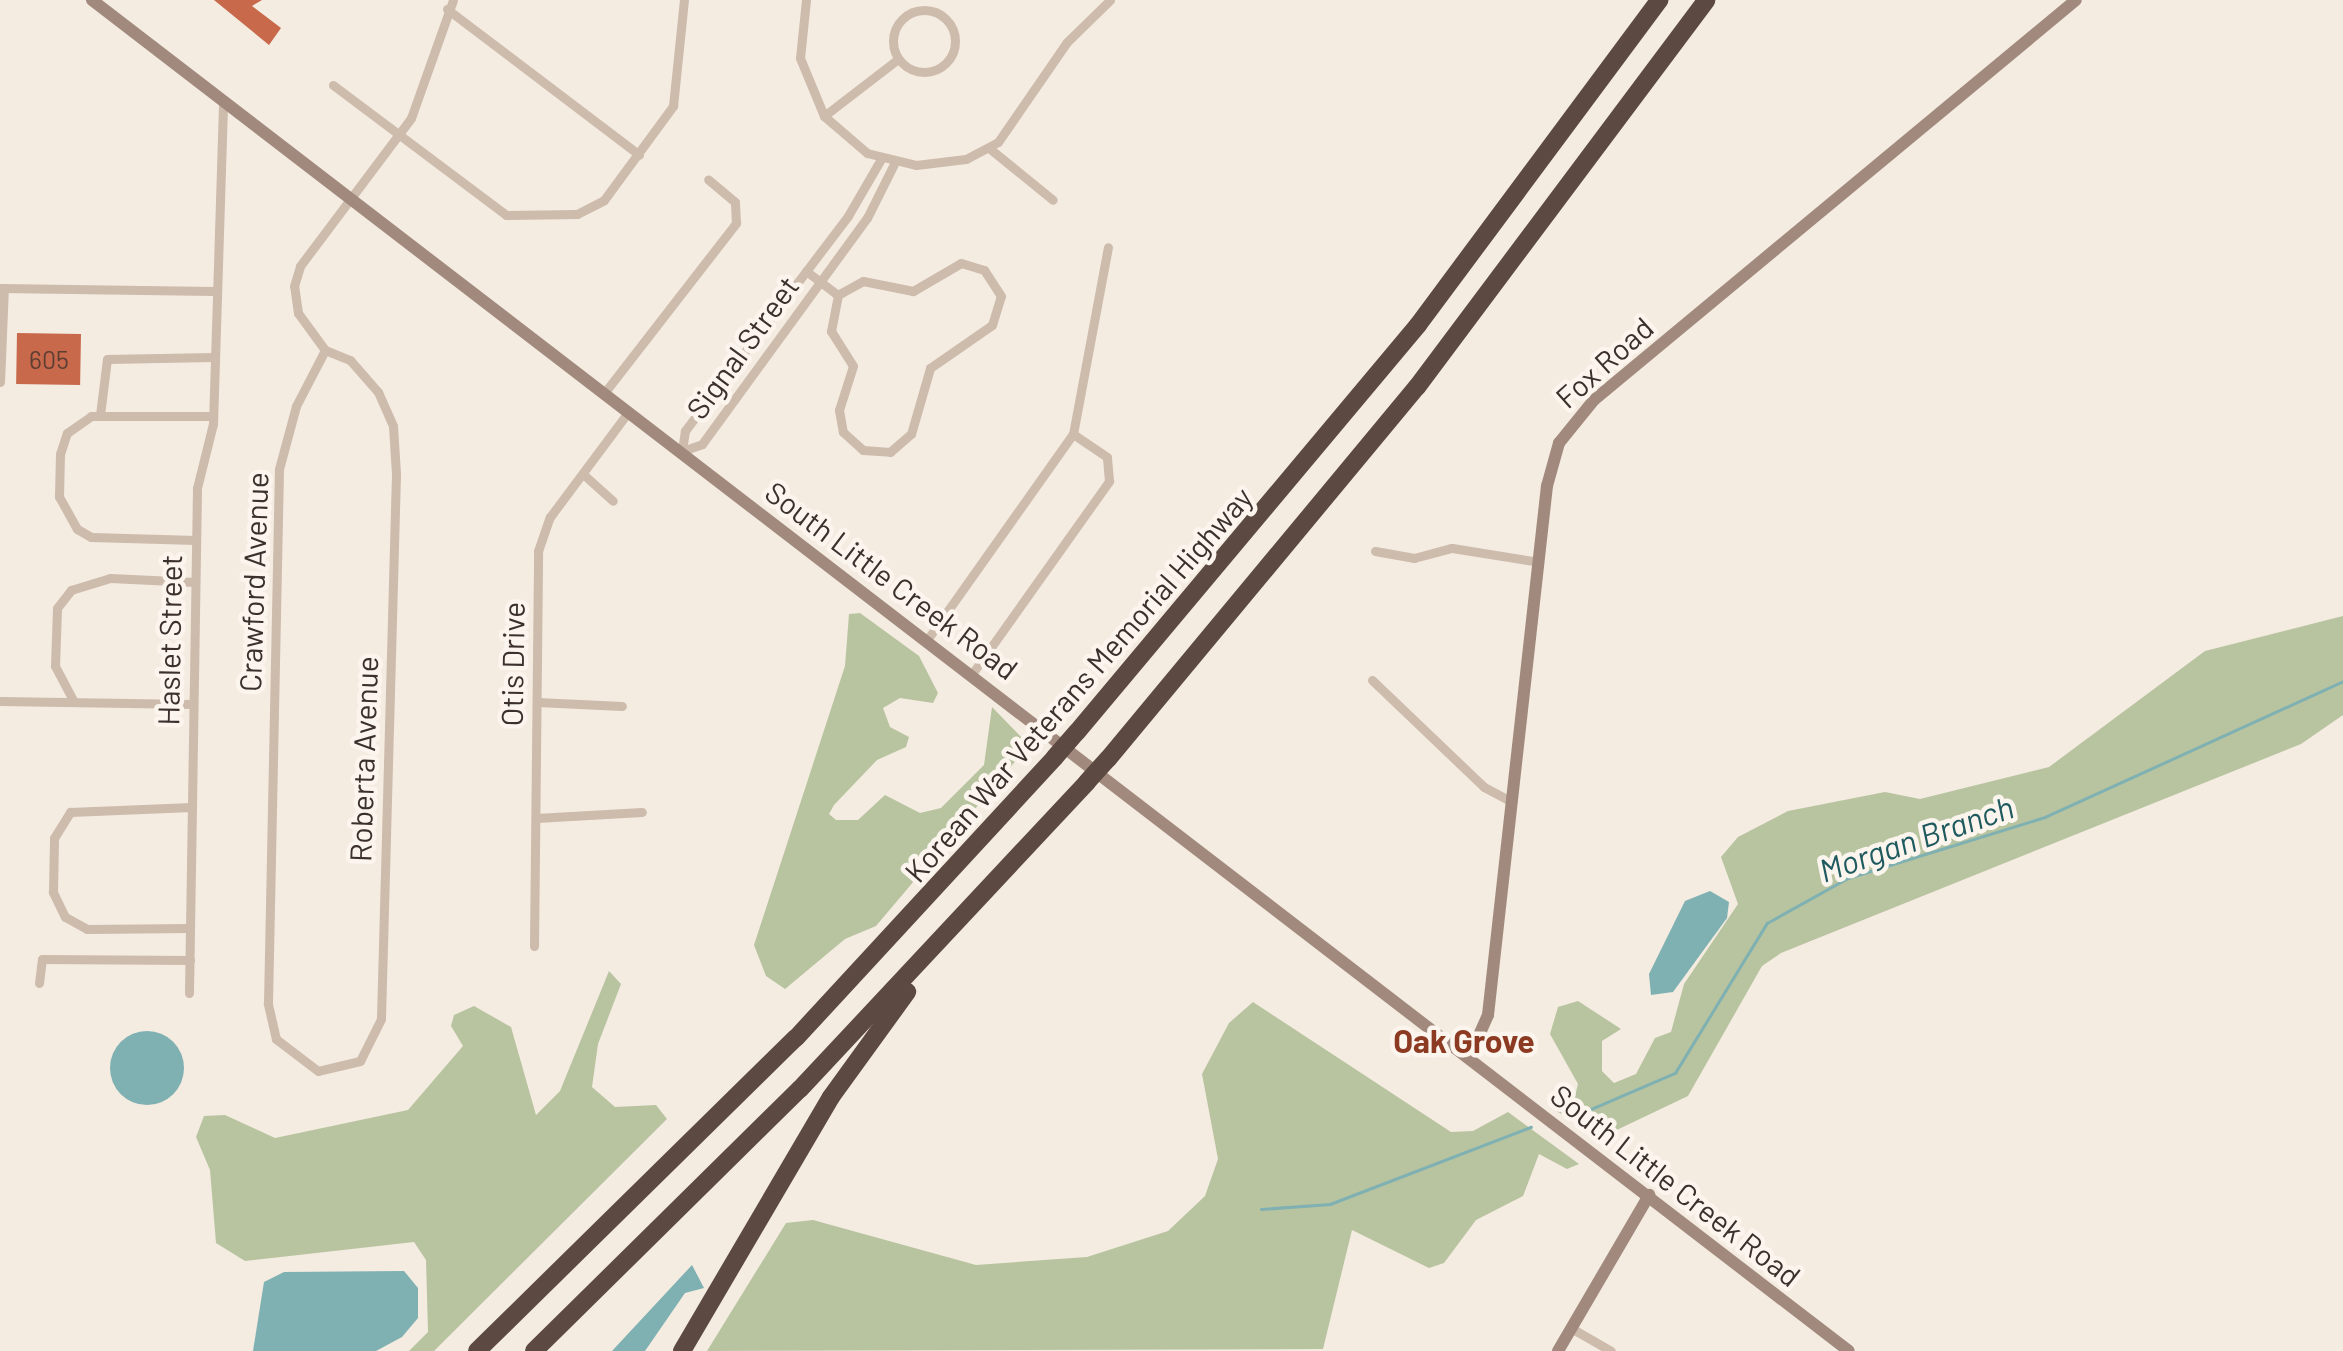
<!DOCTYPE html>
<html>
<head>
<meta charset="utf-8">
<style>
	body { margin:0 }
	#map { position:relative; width:2343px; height:1351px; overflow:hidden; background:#f4ebe1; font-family:Barlow,sans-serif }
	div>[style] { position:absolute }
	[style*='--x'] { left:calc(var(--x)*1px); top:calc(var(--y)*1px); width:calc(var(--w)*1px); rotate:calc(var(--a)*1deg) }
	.green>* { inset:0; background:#b8c4a0 }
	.water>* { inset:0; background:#7fb0b2 }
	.round { border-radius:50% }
	.stream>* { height:2.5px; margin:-1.25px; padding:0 1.25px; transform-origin:1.25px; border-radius:1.25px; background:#7fb0b2 }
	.building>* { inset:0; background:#c8694b; transform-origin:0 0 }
	.street>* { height:9px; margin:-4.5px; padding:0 4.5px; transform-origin:4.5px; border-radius:4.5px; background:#cdbbac }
	.street>.ring { margin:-4.5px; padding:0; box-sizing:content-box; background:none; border:9px solid #cdbbac; border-radius:50% }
	.secondary>* { height:12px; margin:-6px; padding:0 6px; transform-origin:6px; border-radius:6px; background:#a18a7d }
	.highway>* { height:18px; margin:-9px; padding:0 9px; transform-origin:9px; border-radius:9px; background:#5c4a42 }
	.highway-bridge>* { height:18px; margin:-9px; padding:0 9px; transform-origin:9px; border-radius:9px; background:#5c4a42 }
	span { translate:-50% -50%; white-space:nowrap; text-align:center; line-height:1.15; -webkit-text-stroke:9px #fbf5ee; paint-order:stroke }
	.number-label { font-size:25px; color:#5e3e33 }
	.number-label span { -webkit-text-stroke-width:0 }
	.street-label { font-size:30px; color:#3b302b }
	.water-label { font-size:32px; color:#1f5a5e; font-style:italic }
	.neighbourhood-label { font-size:32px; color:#8c3b22; font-weight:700 }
</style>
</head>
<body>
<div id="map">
	<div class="green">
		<div style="clip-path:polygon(860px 613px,919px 656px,938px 693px,933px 703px,900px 698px,883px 708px,890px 727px,909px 737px,906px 747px,877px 760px,834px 805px,829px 814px,836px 820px,858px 820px,885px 795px,920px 813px,941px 808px,984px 765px,992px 707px,1029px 745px,876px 926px,845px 939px,785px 989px,766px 976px,754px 945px,845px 666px,849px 614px)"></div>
		<div style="clip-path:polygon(2343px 616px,2343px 715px,2301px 744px,1781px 953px,1762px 966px,1688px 1096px,1602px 1137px,1551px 1108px,1574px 1100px,1578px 1084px,1550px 1034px,1558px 1007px,1578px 1001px,1621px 1029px,1602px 1041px,1602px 1071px,1614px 1083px,1636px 1074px,1655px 1038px,1671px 1032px,1684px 984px,1738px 904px,1721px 857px,1738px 837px,1788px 811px,1885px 792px,1920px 799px,2049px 767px,2205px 651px)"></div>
		<div style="clip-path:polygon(609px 971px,621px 984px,598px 1044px,592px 1087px,615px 1107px,656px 1105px,667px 1119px,434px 1351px,409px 1351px,428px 1332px,426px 1260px,414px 1242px,245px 1261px,216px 1243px,210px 1170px,196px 1137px,204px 1116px,225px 1115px,275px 1138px,408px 1110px,463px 1046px,451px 1026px,454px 1015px,474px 1006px,511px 1027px,536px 1115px,560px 1091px)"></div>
		<div style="clip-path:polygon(1253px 1002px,1451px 1132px,1473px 1131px,1508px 1112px,1579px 1164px,1567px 1169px,1539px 1154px,1523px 1196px,1476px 1220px,1444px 1263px,1429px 1268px,1352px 1230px,1323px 1349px,707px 1351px,786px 1223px,813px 1220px,976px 1265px,1087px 1257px,1168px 1231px,1205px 1196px,1218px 1159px,1202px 1074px,1229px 1023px)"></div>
	</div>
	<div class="water">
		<div style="clip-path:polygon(1710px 891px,1729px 902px,1727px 918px,1673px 992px,1651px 995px,1649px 974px,1685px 901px)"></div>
		<div class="round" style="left:110px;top:1031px;width:74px;height:74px"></div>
		<div style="clip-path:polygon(692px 1265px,704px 1288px,685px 1293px,645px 1351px,612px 1351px)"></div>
		<div style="clip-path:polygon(404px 1271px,418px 1288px,418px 1318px,402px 1337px,376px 1351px,253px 1351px,264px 1282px,284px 1272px)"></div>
	</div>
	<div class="stream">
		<div style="--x:1575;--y:1116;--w:109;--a:-23.3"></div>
		<div style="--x:1675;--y:1073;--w:176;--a:-58.5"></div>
		<div style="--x:1767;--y:923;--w:93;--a:-29.1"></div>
		<div style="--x:1848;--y:878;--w:206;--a:-17.2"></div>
		<div style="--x:2045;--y:817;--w:328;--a:-24.5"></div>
		<div style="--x:1261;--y:1209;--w:69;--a:-4.1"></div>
		<div style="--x:1330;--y:1204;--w:215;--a:-21"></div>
	</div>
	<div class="building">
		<div style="clip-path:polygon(214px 0,262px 0,252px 6px,281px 28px,269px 45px)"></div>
		<div style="left:17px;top:333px;width:64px;height:51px;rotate:1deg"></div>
	</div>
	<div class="street">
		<div style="--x:806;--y:0;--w:58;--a:95.9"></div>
		<div style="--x:800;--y:58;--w:63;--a:67.5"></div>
		<div style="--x:824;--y:116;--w:57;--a:40.7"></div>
		<div style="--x:867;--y:153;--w:50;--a:13.8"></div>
		<div style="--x:916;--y:165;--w:50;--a:-6.8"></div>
		<div style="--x:966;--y:159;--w:36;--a:-28"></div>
		<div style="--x:998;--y:142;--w:121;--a:-55.4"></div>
		<div style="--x:1067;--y:42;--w:60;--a:-44.3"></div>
		<div style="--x:447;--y:9;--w:241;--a:37.2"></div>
		<div class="ring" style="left:893px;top:10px;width:53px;height:53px"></div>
		<div style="--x:333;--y:85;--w:216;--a:36.9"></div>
		<div style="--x:506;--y:215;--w:71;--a:-0.8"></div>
		<div style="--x:577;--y:214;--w:30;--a:-27"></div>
		<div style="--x:604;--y:200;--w:117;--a:-53.7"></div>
		<div style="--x:673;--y:106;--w:107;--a:-84.1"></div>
		<div style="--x:824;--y:116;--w:93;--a:-37.6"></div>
		<div style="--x:989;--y:148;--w:82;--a:39.1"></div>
		<div style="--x:881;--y:159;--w:66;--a:120.1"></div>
		<div style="--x:848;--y:216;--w:270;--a:127.2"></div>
		<div style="--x:685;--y:431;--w:20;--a:99"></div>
		<div style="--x:682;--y:451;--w:21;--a:-19"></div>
		<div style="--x:702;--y:444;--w:280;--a:-53.9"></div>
		<div style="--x:867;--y:218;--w:60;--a:-63.4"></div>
		<div style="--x:806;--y:271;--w:40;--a:37"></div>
		<div style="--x:838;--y:295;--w:37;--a:101"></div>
		<div style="--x:831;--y:331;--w:41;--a:57.8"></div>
		<div style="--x:853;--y:366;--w:46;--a:107.7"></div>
		<div style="--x:839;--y:410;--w:22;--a:80"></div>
		<div style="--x:843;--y:432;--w:27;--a:42"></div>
		<div style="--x:863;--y:450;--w:27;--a:4"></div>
		<div style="--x:890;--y:452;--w:28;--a:-41"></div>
		<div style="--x:911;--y:434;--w:69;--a:-73.9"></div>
		<div style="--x:930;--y:368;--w:75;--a:-34.7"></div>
		<div style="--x:992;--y:325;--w:30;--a:-73"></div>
		<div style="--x:1001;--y:296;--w:31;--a:-123"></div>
		<div style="--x:984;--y:270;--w:24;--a:-163"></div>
		<div style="--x:961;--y:263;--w:56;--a:149.7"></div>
		<div style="--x:913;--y:291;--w:51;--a:-168.7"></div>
		<div style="--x:863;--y:281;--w:29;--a:151"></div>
		<div style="--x:0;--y:288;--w:214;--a:0.8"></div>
		<div style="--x:325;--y:350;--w:27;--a:22"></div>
		<div style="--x:350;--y:360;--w:43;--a:48.8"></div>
		<div style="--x:378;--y:392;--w:37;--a:66"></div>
		<div style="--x:393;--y:426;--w:48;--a:86.4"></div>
		<div style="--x:396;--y:474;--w:545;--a:91.58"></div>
		<div style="--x:381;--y:1019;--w:47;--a:116.6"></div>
		<div style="--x:360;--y:1061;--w:43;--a:166.6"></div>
		<div style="--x:318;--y:1071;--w:53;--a:-142.7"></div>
		<div style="--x:276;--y:1039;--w:37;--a:-103"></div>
		<div style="--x:268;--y:1003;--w:534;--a:-88.82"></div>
		<div style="--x:279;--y:469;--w:65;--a:-74.9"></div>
		<div style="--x:296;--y:406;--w:63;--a:-62.6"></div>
		<div style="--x:325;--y:350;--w:46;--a:-126.1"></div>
		<div style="--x:298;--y:313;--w:27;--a:-98"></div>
		<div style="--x:294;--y:286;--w:21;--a:-73"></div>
		<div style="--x:300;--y:266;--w:185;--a:-53.1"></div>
		<div style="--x:411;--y:118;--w:125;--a:-70.4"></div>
		<div style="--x:0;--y:382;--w:94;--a:-87.6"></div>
		<div style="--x:605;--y:392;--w:214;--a:-52.2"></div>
		<div style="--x:736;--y:223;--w:21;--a:-93"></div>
		<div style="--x:735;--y:202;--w:35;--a:-140"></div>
		<div style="--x:100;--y:415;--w:56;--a:-82.9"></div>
		<div style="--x:107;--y:359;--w:107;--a:-1.1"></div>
		<div style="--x:583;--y:474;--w:40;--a:42"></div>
		<div style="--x:196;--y:540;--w:105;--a:-178.4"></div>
		<div style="--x:91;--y:537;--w:16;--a:-150"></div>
		<div style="--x:77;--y:529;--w:37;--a:-119"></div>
		<div style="--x:59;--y:497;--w:43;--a:-88.7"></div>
		<div style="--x:60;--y:454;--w:22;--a:-72"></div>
		<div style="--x:67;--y:433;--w:29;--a:-35"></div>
		<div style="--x:91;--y:416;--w:122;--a:0"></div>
		<div style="--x:1375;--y:551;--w:40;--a:10"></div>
		<div style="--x:1414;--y:558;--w:39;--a:-15"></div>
		<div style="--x:1452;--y:548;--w:88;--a:9.1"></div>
		<div style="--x:927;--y:640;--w:252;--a:-54.7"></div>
		<div style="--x:1073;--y:434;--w:190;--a:-79.4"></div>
		<div style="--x:972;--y:674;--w:237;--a:-54.6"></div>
		<div style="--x:1109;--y:481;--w:24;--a:-95"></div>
		<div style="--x:1107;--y:457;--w:41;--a:-145.9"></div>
		<div style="--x:1372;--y:680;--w:155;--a:43.7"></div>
		<div style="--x:1484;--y:787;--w:32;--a:28"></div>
		<div style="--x:0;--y:701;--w:193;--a:0.9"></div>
		<div style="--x:74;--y:702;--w:41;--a:-117.8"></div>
		<div style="--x:55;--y:666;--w:58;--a:-88"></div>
		<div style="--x:57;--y:608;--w:23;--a:-52"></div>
		<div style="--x:71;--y:590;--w:41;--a:-17.1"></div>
		<div style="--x:110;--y:578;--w:85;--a:2.7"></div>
		<div style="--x:537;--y:702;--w:85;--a:2.7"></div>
		<div style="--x:536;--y:818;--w:106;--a:-3.2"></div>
		<div style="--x:190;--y:928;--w:103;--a:179.4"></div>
		<div style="--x:87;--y:929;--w:25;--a:-151"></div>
		<div style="--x:65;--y:917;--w:28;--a:-116"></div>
		<div style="--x:53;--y:892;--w:54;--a:-88.9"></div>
		<div style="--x:54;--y:838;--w:31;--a:-58"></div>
		<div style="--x:70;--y:812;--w:122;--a:-2.3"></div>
		<div style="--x:534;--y:946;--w:395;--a:-89.4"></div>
		<div style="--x:538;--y:551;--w:36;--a:-71"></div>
		<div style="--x:550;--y:517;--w:132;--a:-53.3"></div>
		<div style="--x:39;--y:983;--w:24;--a:-83"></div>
		<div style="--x:42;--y:959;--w:148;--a:0.4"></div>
		<div style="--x:189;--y:993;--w:505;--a:-89.09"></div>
		<div style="--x:197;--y:488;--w:66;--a:-76"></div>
		<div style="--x:213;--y:424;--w:322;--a:-88.2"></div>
		<div style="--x:1571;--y:1328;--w:46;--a:29.9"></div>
	</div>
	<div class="secondary">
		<div style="--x:92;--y:0;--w:2216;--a:37.56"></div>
		<div style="--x:1469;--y:1058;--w:47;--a:-66.2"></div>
		<div style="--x:1488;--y:1015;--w:532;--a:-83.64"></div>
		<div style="--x:1547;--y:486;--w:45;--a:-74.4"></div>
		<div style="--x:1559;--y:443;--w:55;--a:-50.9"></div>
		<div style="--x:1594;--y:400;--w:626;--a:-39.69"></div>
		<div style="--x:1558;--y:1351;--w:181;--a:-59.7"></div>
	</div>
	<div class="highway">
		<div style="--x:1077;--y:732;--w:531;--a:-50.04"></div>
		<div style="--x:1418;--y:325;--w:405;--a:-53.4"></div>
		<div style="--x:1108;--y:759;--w:484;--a:-50.3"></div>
		<div style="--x:1417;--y:387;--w:483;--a:-53.2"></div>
		<div style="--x:477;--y:1351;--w:447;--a:-44.5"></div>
		<div style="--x:796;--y:1038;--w:382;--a:-47.3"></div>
		<div style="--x:534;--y:1351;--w:373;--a:-44.6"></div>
		<div style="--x:800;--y:1089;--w:420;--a:-46.9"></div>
		<div style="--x:682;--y:1351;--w:294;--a:-59.6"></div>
		<div style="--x:831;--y:1097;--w:130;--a:-54.1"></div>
	</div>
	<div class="highway-bridge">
		<div style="--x:1055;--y:757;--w:33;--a:-49"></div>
		<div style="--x:1087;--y:782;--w:31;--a:-48"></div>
	</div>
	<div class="number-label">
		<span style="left:49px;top:359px">605</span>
	</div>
	<div class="street-label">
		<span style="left:742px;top:347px;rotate:-54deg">Signal Street</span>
		<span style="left:1604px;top:362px;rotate:-42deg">Fox Road</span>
		<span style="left:892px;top:580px;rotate:37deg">South Little Creek Road</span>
		<span style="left:253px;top:582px;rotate:-88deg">Crawford Avenue</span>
		<span style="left:169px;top:640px;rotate:-89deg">Haslet Street</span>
		<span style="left:512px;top:664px;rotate:-89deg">Otis Drive</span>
		<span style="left:1078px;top:684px;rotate:-49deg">Korean War Veterans Memorial Highway</span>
		<span style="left:363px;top:759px;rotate:-88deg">Roberta Avenue</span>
		<span style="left:1676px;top:1185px;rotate:38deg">South Little Creek Road</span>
	</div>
	<div class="water-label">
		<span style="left:1916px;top:838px;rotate:-19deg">Morgan Branch</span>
	</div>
	<div class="neighbourhood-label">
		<span style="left:1464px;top:1040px">Oak Grove</span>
	</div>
</div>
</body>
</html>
